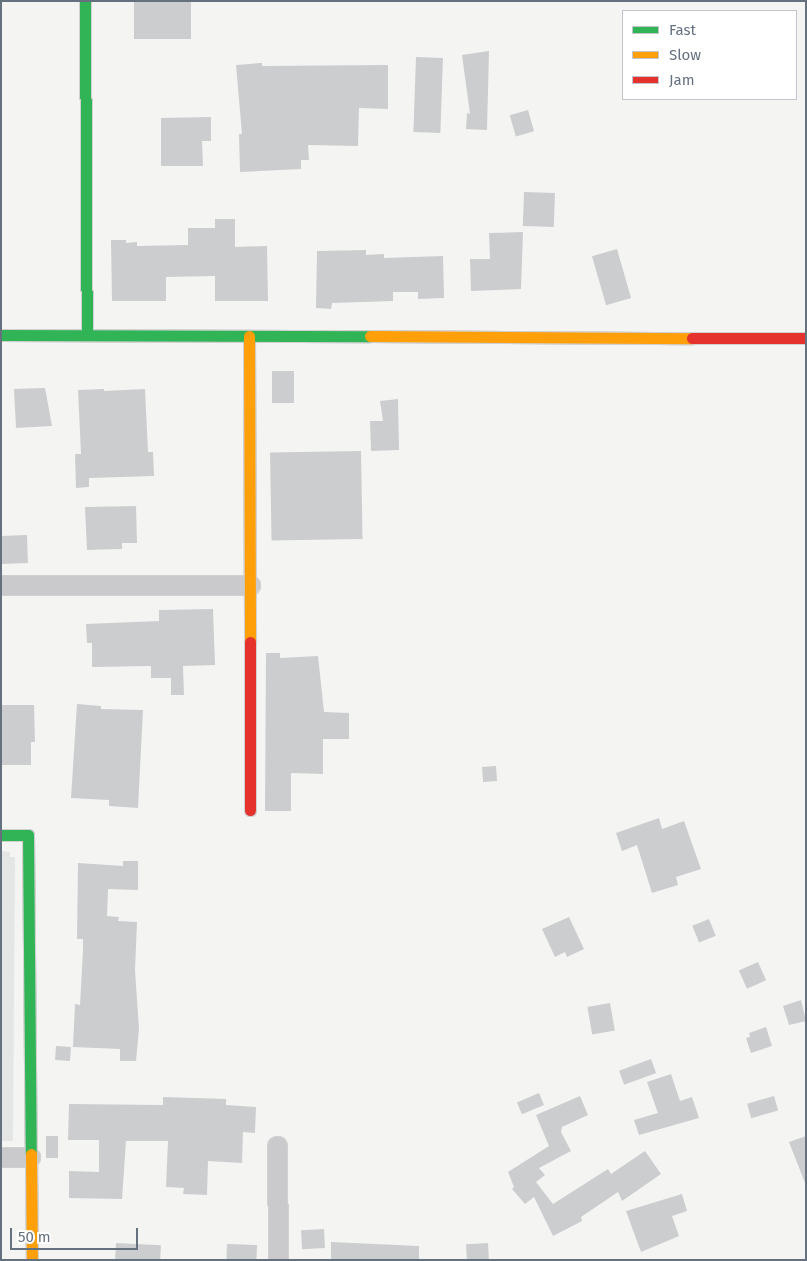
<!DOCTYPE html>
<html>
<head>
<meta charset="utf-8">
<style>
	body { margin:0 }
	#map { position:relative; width:807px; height:1261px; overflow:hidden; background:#f4f4f3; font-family:"Fira Sans",sans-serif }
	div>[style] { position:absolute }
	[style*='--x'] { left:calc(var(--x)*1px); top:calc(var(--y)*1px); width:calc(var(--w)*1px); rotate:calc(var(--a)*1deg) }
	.built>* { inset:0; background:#e4e5e5 }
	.building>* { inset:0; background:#cccdce; transform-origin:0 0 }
	.roads { filter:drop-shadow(1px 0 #d0d0d1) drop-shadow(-1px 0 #d0d0d1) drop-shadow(0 1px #d0d0d1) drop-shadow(0 -1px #d0d0d1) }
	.street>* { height:19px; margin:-9.5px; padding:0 9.5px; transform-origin:9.5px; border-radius:9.5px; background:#cacacc }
	.fast>* { height:11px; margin:-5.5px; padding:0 5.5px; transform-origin:5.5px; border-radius:5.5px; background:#30b455 }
	.slow>* { height:11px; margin:-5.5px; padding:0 5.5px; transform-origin:5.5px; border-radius:5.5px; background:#ff9f0a }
	.jam>* { height:11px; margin:-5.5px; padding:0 5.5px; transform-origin:5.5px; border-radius:5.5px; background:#e5322d }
	span { translate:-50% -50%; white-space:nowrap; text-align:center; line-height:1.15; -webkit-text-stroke:5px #fff; paint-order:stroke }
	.frame { position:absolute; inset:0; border:2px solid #667180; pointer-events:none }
	.legend { position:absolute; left:622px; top:10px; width:175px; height:90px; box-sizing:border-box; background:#fff; border:1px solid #c2c6cc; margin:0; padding:6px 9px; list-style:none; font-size:15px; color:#667180 }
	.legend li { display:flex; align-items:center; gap:10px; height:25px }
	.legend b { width:25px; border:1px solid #c2c6cc }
	.scale { position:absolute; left:10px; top:1228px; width:128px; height:22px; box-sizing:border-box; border:2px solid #667180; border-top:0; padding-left:6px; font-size:15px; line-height:18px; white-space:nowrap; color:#667180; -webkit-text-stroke:4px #fff; paint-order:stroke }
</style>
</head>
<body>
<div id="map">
	<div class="built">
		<div style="clip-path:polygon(1px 851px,10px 852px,10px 857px,15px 857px,13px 1141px,1px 1141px)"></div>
	</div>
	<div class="building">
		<div style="left:134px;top:1px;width:57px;height:38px"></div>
		<div style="clip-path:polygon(489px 51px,487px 130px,466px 129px,467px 113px,470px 114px,462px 55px)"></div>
		<div style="left:416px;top:57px;width:27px;height:75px;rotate:2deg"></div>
		<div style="clip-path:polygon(262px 63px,262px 66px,388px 65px,388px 109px,359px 108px,358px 146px,308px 145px,309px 160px,301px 160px,301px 169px,240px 172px,239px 134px,242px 134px,236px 65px)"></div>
		<div style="left:528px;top:110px;width:22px;height:19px;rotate:74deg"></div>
		<div style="clip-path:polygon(211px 117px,211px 141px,202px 141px,203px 166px,161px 166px,161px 118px)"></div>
		<div style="left:524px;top:192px;width:31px;height:34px;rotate:2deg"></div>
		<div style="clip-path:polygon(215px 219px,235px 219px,235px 247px,267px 246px,268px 301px,215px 301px,215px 276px,166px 277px,166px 301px,112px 301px,111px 240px,126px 240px,126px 243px,137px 242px,137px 246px,188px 245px,188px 228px,215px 228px)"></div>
		<div style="clip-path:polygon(523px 232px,521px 289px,471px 291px,470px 259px,490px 259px,489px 233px)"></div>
		<div style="left:617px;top:249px;width:51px;height:26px;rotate:74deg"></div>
		<div style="clip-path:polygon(366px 250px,366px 255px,384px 254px,384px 258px,443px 256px,444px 298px,418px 299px,418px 292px,393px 292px,393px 301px,332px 303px,331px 309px,316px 308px,317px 251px)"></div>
		<div style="left:272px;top:371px;width:22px;height:32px"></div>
		<div style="clip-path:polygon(45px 388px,52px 426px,16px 428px,14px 389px)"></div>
		<div style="clip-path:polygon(104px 389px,104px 391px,145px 389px,148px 452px,153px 452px,154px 476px,89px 478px,89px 487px,76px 488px,75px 454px,81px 454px,78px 390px)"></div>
		<div style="clip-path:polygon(398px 399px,399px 450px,371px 451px,370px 421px,383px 421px,380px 401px)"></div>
		<div style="left:361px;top:451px;width:88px;height:91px;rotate:89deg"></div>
		<div style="clip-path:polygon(136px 506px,137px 543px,122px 543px,122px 549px,87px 550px,85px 507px)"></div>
		<div style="left:27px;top:535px;width:28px;height:26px;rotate:88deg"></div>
		<div style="clip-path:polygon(213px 609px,215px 665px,183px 666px,184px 695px,171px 695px,171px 678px,151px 678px,151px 666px,92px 667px,92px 643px,87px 643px,86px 624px,159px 621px,159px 610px)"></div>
		<div style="clip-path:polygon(266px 653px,280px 653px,280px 658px,318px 656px,324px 712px,349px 713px,349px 739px,323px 739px,323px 774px,291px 773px,291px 811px,265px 811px)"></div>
		<div style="clip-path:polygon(77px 704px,101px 706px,101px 709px,143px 710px,138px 808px,109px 806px,109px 800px,71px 798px)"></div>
		<div style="clip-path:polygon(1px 705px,34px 705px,35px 742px,31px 742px,31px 765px,2px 765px)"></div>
		<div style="left:496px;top:766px;width:15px;height:14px;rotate:86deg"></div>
		<div style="clip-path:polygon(659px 818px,662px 829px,684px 821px,701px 869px,676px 877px,678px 885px,652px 893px,637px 845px,622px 851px,616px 833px)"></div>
		<div style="clip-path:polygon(123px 861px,138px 861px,138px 890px,108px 889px,107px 916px,119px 917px,118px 921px,137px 922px,135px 970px,139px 1029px,136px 1061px,120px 1061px,120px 1049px,73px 1047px,75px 1004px,80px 1005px,83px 950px,83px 939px,77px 939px,78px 863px,123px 866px)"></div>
		<div style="clip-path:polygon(569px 917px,584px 949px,567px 957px,565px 952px,555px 957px,542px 929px)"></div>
		<div style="left:709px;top:919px;width:18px;height:18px;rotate:68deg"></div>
		<div style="left:758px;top:962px;width:20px;height:21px;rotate:66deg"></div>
		<div style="clip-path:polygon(801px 1000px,806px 1021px,789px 1025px,783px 1006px)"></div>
		<div style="left:610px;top:1003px;width:28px;height:23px;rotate:80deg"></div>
		<div style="clip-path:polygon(766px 1027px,772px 1046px,751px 1053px,746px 1038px,750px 1037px,749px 1033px)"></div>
		<div style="left:56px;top:1046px;width:15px;height:14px;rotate:4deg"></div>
		<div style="left:651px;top:1059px;width:15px;height:34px;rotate:70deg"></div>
		<div style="clip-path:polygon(671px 1074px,680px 1101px,692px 1097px,699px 1118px,639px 1135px,634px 1120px,658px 1113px,647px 1082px)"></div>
		<div style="left:539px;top:1093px;width:13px;height:24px;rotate:67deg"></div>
		<div style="clip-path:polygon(580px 1096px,588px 1115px,562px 1127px,561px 1132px,571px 1151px,539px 1168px,545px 1175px,536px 1182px,553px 1204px,608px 1169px,611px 1174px,645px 1151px,661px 1174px,622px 1201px,618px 1192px,581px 1217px,582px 1221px,553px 1236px,534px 1197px,525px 1204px,512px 1189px,514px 1187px,508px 1172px,549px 1146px,536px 1115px)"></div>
		<div style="left:774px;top:1096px;width:15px;height:28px;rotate:74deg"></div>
		<div style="clip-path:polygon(163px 1097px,226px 1099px,226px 1105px,256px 1107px,255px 1133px,243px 1132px,242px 1163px,208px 1161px,207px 1195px,183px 1194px,184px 1188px,166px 1187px,168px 1141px,126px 1141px,122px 1199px,69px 1198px,69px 1171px,99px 1172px,99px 1140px,68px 1140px,69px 1104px,163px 1105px)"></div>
		<div style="left:46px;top:1136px;width:12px;height:22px"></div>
		<div style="clip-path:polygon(806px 1136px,806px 1182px,805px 1183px,789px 1142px)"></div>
		<div style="clip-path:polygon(682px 1194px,687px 1211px,672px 1216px,679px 1236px,641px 1252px,626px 1211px)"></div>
		<div style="left:324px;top:1229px;width:19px;height:23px;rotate:87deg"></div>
		<div style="clip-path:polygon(331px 1242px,419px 1246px,419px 1260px,331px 1260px)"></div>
		<div style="left:116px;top:1243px;width:45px;height:17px;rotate:3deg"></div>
		<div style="left:488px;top:1243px;width:17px;height:22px;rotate:87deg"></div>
		<div style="left:227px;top:1244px;width:30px;height:16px;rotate:2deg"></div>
	</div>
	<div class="roads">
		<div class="street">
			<div style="--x:1;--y:585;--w:249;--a:0"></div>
			<div style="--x:277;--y:1146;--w:114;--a:89.5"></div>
			<div style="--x:1;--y:1157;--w:29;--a:0"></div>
		</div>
		<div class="fast">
			<div style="--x:85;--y:1;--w:334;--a:89.7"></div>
			<div style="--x:1;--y:335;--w:369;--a:0.2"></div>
			<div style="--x:1;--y:835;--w:27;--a:0"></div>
			<div style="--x:28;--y:835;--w:319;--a:89.5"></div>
		</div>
		<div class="slow">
			<div style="--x:249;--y:336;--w:306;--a:89.8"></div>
			<div style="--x:370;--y:336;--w:322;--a:0.4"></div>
			<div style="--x:31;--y:1154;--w:106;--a:89.5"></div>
		</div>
		<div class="jam">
			<div style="--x:692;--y:338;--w:114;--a:0"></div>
			<div style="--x:250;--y:642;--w:168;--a:90"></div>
		</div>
	</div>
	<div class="frame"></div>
	<ul class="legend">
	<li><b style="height:6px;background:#30b455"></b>Fast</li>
	<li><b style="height:6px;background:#ff9f0a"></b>Slow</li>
	<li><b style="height:6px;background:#e5322d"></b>Jam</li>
	</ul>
	<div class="scale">50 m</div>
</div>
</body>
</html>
